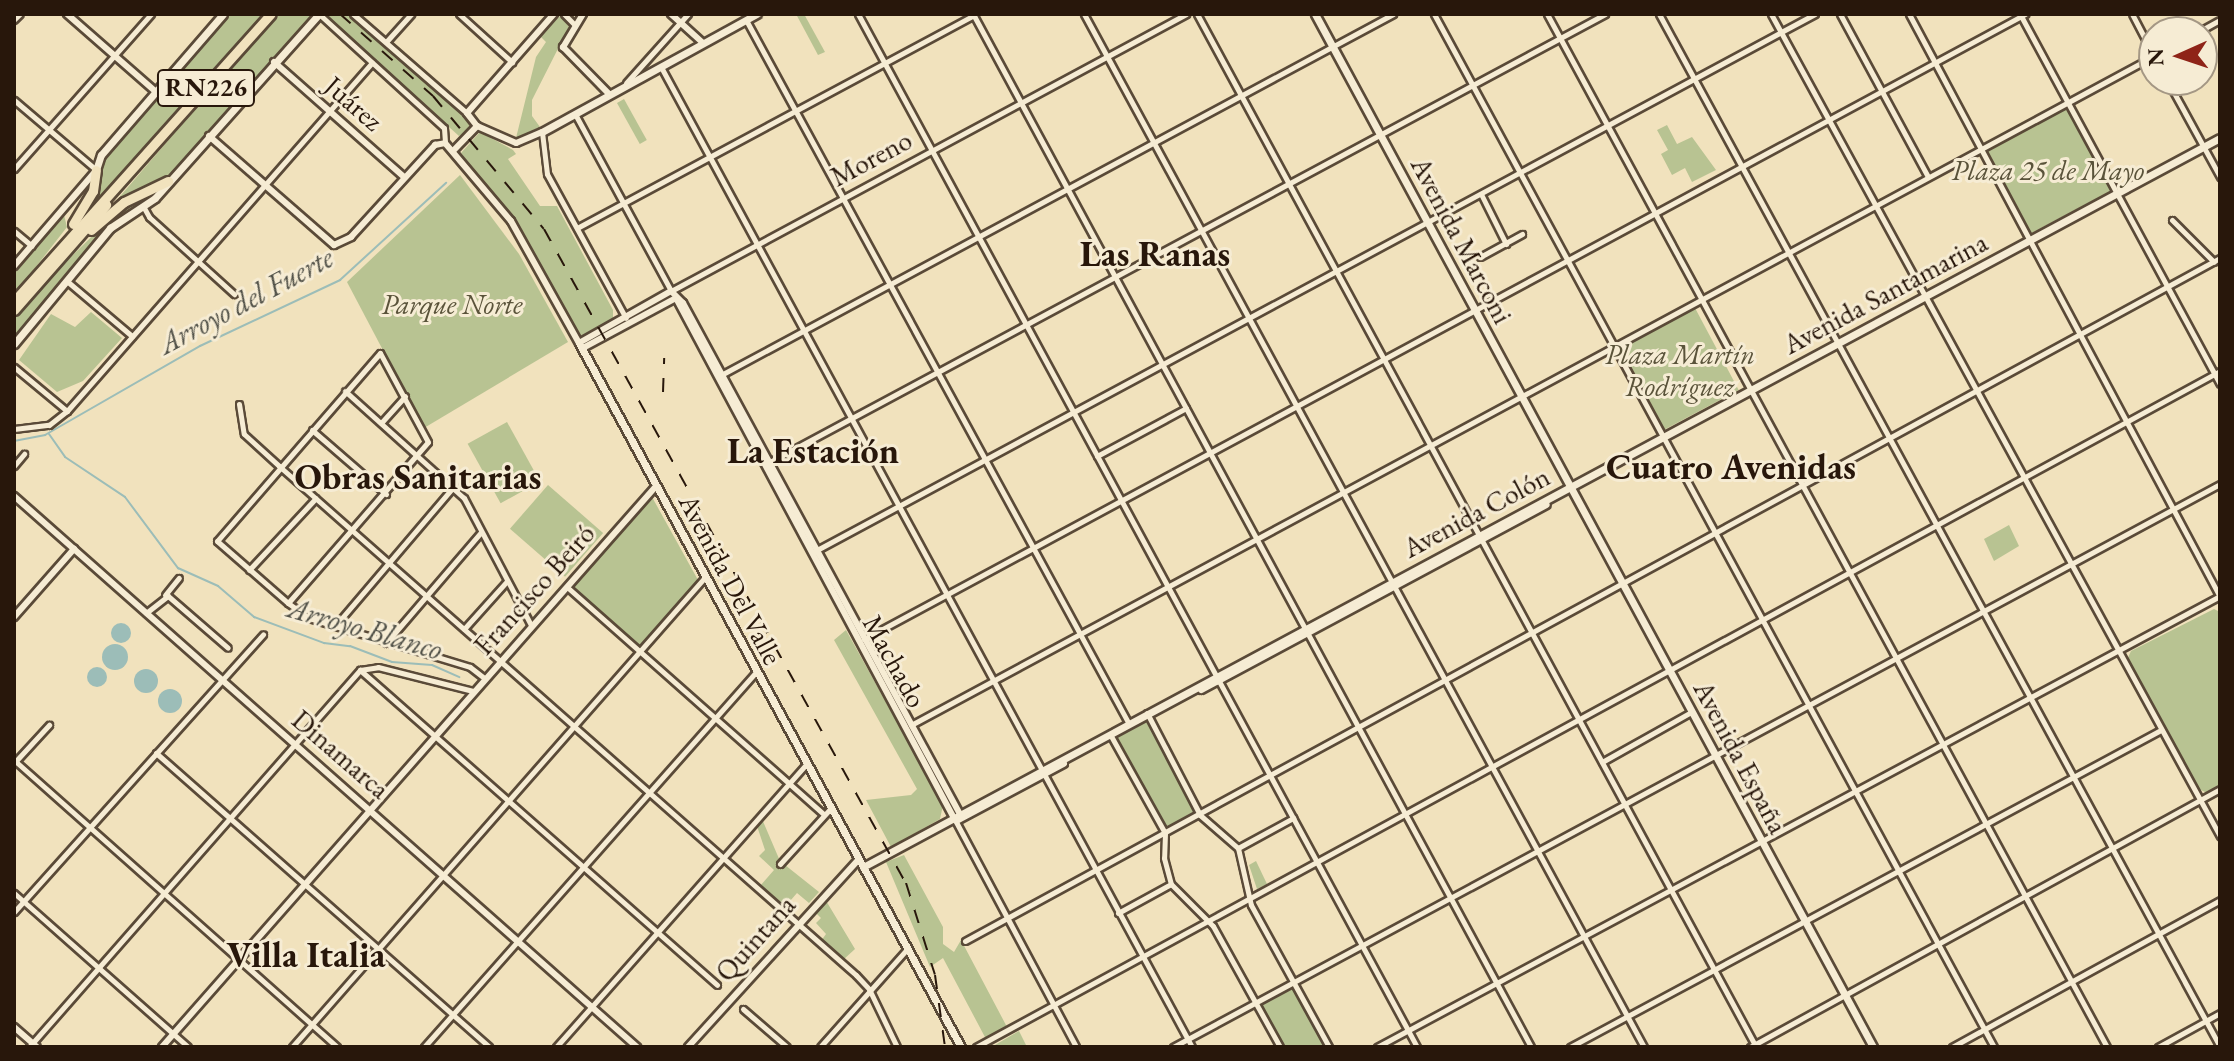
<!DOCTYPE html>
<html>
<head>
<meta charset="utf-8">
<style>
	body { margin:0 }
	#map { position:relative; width:2234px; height:1061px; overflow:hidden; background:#f1e2bd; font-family:"EB Garamond",serif }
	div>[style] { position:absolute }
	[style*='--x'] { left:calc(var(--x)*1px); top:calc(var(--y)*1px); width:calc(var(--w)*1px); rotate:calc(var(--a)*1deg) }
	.green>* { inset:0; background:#b8c392; transform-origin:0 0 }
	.water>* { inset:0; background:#9cbdb8 }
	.round { border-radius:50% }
	.stream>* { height:2px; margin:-1px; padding:0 1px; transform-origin:1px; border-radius:1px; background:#9cbdb8 }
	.roads { filter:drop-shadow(2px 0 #5a4a38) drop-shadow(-2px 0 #5a4a38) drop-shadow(0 2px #5a4a38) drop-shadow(0 -2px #5a4a38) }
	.minor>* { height:5px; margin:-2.5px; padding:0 2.5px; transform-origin:2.5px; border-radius:2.5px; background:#f6ecd4 }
	.tertiary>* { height:6px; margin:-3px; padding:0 3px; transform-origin:3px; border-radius:3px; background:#f6ecd4 }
	.secondary>* { height:7px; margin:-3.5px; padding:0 3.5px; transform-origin:3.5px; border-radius:3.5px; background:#f6ecd4 }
	.trunk>* { height:9px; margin:-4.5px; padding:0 4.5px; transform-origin:4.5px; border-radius:4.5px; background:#f1e2bd }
	.rail>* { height:2px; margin-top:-1px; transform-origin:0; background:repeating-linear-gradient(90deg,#28170b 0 14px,transparent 0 28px) }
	span { translate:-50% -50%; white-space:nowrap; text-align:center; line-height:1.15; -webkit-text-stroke:6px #f6ecd4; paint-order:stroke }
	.shield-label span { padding:2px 6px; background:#f6ecd4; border:2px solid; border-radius:6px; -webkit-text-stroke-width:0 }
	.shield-label { font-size:26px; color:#28170b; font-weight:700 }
	.street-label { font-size:28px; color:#28170b }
	.park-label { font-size:28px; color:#5a533a; font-style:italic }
	.water-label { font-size:30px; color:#515148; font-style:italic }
	.district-label { font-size:36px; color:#28170b; font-weight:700 }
	.frame { position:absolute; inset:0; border:16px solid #28170b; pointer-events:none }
	.north { position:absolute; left:2138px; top:16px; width:80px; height:80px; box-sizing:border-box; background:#f6ecd4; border:2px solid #a49784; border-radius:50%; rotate:267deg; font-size:22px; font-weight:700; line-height:32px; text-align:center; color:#28170b }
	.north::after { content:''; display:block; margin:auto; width:28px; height:36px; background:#8f2418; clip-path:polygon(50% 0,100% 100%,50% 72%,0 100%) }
</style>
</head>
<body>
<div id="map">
	<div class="green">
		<div style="clip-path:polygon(228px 14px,267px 14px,77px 224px,97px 188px,103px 157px)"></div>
		<div style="clip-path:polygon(277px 14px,316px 14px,170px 175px,97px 223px)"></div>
		<div style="clip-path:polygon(323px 14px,350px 14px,465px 115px,470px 122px,468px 130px,459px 136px)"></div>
		<div style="clip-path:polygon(796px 14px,804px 14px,825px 52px,818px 55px)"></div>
		<div style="clip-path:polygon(561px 15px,569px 27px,532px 100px,532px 116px,540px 127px,516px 138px,536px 57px,546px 42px,540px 36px)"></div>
		<div style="left:624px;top:99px;width:47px;height:8px;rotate:61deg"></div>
		<div style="left:2068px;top:106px;width:95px;height:94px;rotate:62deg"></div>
		<div style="clip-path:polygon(1667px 125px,1677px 144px,1692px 137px,1716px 170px,1692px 182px,1685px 168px,1672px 175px,1661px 154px,1668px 150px,1657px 130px)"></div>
		<div style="clip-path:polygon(480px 132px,513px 150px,516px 154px,508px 159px,540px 206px,557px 206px,613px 310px,613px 321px,579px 340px,515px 223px,461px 153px)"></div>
		<div style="clip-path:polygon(460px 175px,519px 254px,568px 342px,424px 428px,347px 282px)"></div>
		<div style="clip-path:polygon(156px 192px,105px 231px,14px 340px,14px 314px,37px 290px,120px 209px)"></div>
		<div style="clip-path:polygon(64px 215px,67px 227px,14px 295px,14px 271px)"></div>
		<div style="left:1695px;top:308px;width:93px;height:86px;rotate:62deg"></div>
		<div style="clip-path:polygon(91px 312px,122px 338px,83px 381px,57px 392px,19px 360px,51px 314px,75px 327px)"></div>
		<div style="left:507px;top:422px;width:68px;height:45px;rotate:61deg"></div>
		<div style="left:548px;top:485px;width:73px;height:58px;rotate:41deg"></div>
		<div style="clip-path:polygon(652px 497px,698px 580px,640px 646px,573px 587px)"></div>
		<div style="clip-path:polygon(2009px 525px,2019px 546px,1994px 561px,1984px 539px)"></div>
		<div style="clip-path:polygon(2214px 609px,2220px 612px,2220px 786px,2207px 793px,2197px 788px,2127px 660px,2131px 651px)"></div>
		<div style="clip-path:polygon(846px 630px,943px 805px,940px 819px,891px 847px,866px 800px,911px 795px,917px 789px,834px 640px)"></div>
		<div style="left:1148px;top:719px;width:106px;height:38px;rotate:62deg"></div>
		<div style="clip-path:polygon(762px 819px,780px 861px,819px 892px,809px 903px,797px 893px,784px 908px,760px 886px,774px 870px,759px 856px,765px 850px,757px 826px)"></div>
		<div style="clip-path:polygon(904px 855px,943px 927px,943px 944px,954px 952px,961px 940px,1007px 1027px,986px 1039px,943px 958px,930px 967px,886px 862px)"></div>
		<div style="clip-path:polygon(1256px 861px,1267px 884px,1257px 889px,1249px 865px)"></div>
		<div style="clip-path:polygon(825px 899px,855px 949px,843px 960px,821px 941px,826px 934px,816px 923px,821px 918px,814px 911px)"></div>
		<div style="clip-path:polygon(1292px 986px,1326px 1047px,1282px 1047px,1259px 1004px)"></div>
		<div style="clip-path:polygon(1019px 1031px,1027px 1047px,995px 1047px,995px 1045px)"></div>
	</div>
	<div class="water">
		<div class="round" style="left:111px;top:623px;width:20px;height:20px"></div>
		<div class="round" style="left:102px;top:644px;width:26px;height:26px"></div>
		<div class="round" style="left:87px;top:667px;width:20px;height:20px"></div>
		<div class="round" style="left:134px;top:669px;width:24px;height:24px"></div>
		<div class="round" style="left:158px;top:689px;width:24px;height:24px"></div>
	</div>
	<div class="stream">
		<div style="--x:49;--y:434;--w:28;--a:55"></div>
		<div style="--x:65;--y:457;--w:72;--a:33.7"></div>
		<div style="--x:125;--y:497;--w:89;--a:53.3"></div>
		<div style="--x:178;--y:568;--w:44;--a:24.2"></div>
		<div style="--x:218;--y:586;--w:48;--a:40.7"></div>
		<div style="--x:254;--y:617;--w:75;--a:20.4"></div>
		<div style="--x:324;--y:643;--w:26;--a:7"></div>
		<div style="--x:350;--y:646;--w:45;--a:20.9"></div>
		<div style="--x:392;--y:662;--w:40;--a:4.3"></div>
		<div style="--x:432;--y:665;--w:30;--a:24"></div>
		<div style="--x:14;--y:441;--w:32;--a:-11"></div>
		<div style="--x:45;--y:435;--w:179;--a:-29.9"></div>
		<div style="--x:200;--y:346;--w:155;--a:-25.2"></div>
		<div style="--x:340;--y:280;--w:144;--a:-42.5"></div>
	</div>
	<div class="roads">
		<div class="minor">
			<div style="--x:319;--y:14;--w:169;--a:42.4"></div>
			<div style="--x:444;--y:128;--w:15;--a:86"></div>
			<div style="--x:353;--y:14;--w:151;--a:41"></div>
			<div style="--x:459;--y:14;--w:72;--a:42.2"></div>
			<div style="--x:564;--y:14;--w:14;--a:45"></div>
			<div style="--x:858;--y:14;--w:1175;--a:61.58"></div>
			<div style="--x:973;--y:14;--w:1174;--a:61.62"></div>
			<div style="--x:1084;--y:14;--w:1175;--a:61.54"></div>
			<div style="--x:1197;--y:14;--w:1175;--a:61.58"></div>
			<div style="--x:1434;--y:14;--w:1175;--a:61.54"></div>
			<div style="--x:1547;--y:14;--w:1175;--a:61.54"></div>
			<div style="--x:1659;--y:14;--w:1176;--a:61.49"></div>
			<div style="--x:1771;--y:14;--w:937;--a:61.36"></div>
			<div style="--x:1840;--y:14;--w:185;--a:61.6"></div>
			<div style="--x:1909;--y:14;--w:661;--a:61.92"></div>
			<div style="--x:2021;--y:16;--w:418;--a:61.6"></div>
			<div style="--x:746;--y:20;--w:799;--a:61.45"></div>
			<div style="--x:2198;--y:32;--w:25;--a:-29"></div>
			<div style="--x:386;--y:42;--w:38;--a:-48"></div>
			<div style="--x:661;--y:67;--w:1115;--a:61.55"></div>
			<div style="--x:2167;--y:80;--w:111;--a:61.3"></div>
			<div style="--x:626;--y:83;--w:93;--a:-48.1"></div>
			<div style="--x:14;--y:100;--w:106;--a:40.4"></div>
			<div style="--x:575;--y:114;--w:201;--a:61.5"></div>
			<div style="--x:671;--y:291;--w:585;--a:-28.27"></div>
			<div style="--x:542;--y:132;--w:42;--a:83.2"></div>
			<div style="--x:547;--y:174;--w:164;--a:61.3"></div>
			<div style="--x:14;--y:169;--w:207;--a:-48.5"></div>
			<div style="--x:1481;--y:194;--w:56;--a:63.4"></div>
			<div style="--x:143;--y:206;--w:13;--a:61"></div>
			<div style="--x:149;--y:217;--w:115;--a:42.2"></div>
			<div style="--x:2172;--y:220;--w:59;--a:45"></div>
			<div style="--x:577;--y:228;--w:451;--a:-28.2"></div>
			<div style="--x:14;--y:231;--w:23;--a:40"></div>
			<div style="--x:1480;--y:257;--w:48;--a:-28.7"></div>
			<div style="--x:68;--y:282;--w:84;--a:40.2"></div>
			<div style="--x:14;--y:367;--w:69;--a:39.7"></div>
			<div style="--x:721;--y:375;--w:763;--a:-28.24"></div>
			<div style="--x:345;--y:391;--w:160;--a:42"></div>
			<div style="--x:464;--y:498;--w:144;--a:62.2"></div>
			<div style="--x:239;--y:404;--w:30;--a:81"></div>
			<div style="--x:244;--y:434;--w:47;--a:42.4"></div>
			<div style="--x:279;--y:466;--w:769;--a:41.42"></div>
			<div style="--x:856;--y:975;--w:19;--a:47"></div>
			<div style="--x:869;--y:989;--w:64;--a:64.2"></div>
			<div style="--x:381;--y:423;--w:36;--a:-48"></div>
			<div style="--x:14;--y:429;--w:35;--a:-7"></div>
			<div style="--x:49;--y:425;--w:23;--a:-38"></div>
			<div style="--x:67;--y:411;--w:463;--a:-48.8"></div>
			<div style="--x:312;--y:430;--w:98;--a:40.9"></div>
			<div style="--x:1097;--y:456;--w:101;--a:-28.3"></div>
			<div style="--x:768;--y:463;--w:950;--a:-28.21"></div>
			<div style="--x:14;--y:466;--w:16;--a:-50"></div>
			<div style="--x:815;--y:551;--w:1135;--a:-28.24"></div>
			<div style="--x:249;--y:570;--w:98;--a:-47.1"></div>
			<div style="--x:567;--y:587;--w:343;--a:41.5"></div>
			<div style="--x:165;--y:595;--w:22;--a:-51"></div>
			<div style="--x:288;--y:603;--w:213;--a:-49"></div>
			<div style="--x:428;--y:442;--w:101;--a:-118.3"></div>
			<div style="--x:380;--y:353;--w:249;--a:130.9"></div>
			<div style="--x:217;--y:541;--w:94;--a:41.1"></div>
			<div style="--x:288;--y:603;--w:26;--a:36"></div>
			<div style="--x:309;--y:618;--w:168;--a:16.9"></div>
			<div style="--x:470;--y:667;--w:18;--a:38"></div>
			<div style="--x:146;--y:613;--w:28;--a:-38"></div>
			<div style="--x:168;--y:596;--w:79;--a:40.9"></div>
			<div style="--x:335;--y:626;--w:184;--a:-49.6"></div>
			<div style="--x:464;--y:629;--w:64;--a:-48.1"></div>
			<div style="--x:864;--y:639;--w:1319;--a:-28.29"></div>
			<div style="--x:386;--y:643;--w:146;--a:-49.4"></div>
			<div style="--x:360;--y:670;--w:476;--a:41.4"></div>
			<div style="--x:360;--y:670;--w:18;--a:-9"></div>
			<div style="--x:378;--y:667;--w:98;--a:14.2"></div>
			<div style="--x:1147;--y:713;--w:115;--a:62.5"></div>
			<div style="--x:1200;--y:815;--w:50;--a:41"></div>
			<div style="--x:1238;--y:848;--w:58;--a:77.2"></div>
			<div style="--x:1251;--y:905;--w:162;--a:61.2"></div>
			<div style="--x:911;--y:725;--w:1412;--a:-28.29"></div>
			<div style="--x:2154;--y:56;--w:47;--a:-117.6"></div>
			<div style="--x:1111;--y:736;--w:111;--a:60.9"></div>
			<div style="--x:1165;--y:833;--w:25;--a:92"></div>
			<div style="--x:1164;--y:858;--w:27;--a:75"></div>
			<div style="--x:1171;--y:884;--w:59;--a:45"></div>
			<div style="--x:1213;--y:926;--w:138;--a:61"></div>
			<div style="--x:156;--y:753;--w:444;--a:41.4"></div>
			<div style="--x:14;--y:760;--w:432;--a:41.6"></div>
			<div style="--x:1602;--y:762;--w:102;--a:-29.3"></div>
			<div style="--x:14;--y:763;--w:52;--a:-47.4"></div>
			<div style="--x:955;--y:820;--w:257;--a:61.9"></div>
			<div style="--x:1238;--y:848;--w:63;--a:-28.6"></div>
			<div style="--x:780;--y:864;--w:74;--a:-47.7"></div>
			<div style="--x:14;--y:893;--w:232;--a:41.5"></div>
			<div style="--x:14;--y:912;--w:373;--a:-48.1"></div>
			<div style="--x:1118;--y:913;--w:60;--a:-28.7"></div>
			<div style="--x:965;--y:941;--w:1429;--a:-28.56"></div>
			<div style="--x:743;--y:1009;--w:58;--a:40.8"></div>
			<div style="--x:29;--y:1047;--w:502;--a:-48.72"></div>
			<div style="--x:292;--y:1047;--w:626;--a:-48.69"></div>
			<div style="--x:424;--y:1047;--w:501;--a:-48.48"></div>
			<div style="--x:556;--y:1047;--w:378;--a:-48.5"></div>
			<div style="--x:820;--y:1047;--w:130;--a:-48.4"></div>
			<div style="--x:976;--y:1047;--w:1416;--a:-28.52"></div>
			<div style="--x:1173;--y:1047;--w:1189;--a:-28.27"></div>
			<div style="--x:1377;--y:1047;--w:956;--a:-28.15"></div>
			<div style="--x:1570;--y:1047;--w:671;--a:-28.21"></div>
			<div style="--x:1750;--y:1047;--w:536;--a:-28.76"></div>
			<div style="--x:1952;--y:1047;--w:306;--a:-28.7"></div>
			<div style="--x:2158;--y:1047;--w:71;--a:-28.7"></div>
		</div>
		<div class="tertiary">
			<div style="--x:67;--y:14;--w:118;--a:41.2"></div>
			<div style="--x:583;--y:14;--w:39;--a:121"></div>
			<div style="--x:563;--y:47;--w:66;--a:45.6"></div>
			<div style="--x:671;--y:14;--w:43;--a:42.2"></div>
			<div style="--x:14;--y:20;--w:8;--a:-45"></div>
			<div style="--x:274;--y:62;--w:174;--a:41.5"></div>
			<div style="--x:542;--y:132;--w:28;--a:157"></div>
			<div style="--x:516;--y:143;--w:43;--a:-156.4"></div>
			<div style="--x:477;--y:126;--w:16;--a:-128"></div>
			<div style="--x:467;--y:113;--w:132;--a:-48.7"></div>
			<div style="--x:209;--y:136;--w:166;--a:41.1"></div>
			<div style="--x:334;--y:245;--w:19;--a:-25"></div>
			<div style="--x:351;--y:237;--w:125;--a:-47.6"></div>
			<div style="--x:435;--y:145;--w:10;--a:-11"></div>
			<div style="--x:445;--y:143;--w:102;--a:49.8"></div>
			<div style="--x:511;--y:221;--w:140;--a:60.9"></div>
			<div style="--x:579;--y:343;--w:106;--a:-29.5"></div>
			<div style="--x:671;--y:291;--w:17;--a:45"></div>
			<div style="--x:683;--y:303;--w:583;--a:61.55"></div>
			<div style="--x:453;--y:151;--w:35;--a:-46"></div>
			<div style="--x:14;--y:266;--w:123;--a:-49.3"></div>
			<div style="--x:676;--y:298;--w:592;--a:61.88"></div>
			<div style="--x:583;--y:348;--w:106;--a:-28.3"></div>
			<div style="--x:14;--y:496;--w:832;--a:41.49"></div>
			<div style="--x:14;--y:617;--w:91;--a:-48.6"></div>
			<div style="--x:14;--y:1027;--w:30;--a:41"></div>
			<div style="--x:162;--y:1047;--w:748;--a:-48.63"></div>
			<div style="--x:688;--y:1047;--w:253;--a:-47.7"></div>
		</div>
		<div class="secondary">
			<div style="--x:1315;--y:14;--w:1174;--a:61.62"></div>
			<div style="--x:542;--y:132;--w:245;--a:-28.8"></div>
			<div style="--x:96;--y:170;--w:16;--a:-72"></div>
			<div style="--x:101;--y:155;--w:186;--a:-49.1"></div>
			<div style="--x:579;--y:343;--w:801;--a:61.52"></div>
			<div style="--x:14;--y:344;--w:151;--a:-50.4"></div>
			<div style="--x:110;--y:228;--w:54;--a:-33.7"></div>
			<div style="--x:155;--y:198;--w:246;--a:-48.3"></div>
			<div style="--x:1201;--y:689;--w:391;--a:-28.2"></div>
			<div style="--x:958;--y:819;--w:119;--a:-28.1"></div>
			<div style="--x:863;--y:867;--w:1540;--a:-28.25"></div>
		</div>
		<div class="trunk">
			<div style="--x:73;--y:224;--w:39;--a:-59"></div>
			<div style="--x:93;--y:191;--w:21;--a:-82"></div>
			<div style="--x:91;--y:230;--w:43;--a:-40.3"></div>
			<div style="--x:124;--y:202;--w:49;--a:-25.5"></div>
			<div style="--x:14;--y:301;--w:385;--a:-48.2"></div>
			<div style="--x:14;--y:310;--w:140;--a:-48.8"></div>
		</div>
	</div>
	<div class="rail">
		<div style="--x:340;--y:14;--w:124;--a:41.4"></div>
		<div style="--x:433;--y:96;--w:173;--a:50.2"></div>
		<div style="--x:544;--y:229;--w:756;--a:61.06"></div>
		<div style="--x:663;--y:392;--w:34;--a:-88"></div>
		<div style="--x:906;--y:883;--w:96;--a:72.5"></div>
		<div style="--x:935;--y:975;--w:73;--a:82.1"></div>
	</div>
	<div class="shield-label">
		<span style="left:206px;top:88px">RN226</span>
	</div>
	<div class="street-label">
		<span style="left:354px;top:103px;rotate:41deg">Juárez</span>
		<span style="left:871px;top:158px;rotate:-28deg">Moreno</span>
		<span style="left:1462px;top:240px;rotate:62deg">Avenida Marconi</span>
		<span style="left:1885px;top:293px;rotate:-28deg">Avenida Santamarina</span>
		<span style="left:1476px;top:512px;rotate:-28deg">Avenida Colón</span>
		<span style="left:731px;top:579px;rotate:62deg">Avenida Del Valle</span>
		<span style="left:534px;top:589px;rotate:-48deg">Francisco Beiró</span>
		<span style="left:895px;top:661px;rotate:61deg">Machado</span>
		<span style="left:341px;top:754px;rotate:41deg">Dinamarca</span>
		<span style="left:1741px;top:757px;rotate:62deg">Avenida España</span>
		<span style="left:755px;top:938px;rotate:-48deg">Quintana</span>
	</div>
	<div class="park-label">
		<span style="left:2048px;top:170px">Plaza 25 de Mayo</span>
		<span style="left:452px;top:304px">Parque Norte</span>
		<span style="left:1680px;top:370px">Plaza Martín<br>Rodríguez</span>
	</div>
	<div class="water-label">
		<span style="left:246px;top:301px;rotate:-28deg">Arroyo del Fuerte</span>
		<span style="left:365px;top:629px;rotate:16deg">Arroyo Blanco</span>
	</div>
	<div class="district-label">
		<span style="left:1155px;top:254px">Las Ranas</span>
		<span style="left:813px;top:451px">La Estación</span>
		<span style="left:1731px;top:467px">Cuatro Avenidas</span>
		<span style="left:418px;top:477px">Obras Sanitarias</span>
		<span style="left:306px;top:955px">Villa Italia</span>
	</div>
	<div class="frame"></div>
	<div class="north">N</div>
</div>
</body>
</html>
